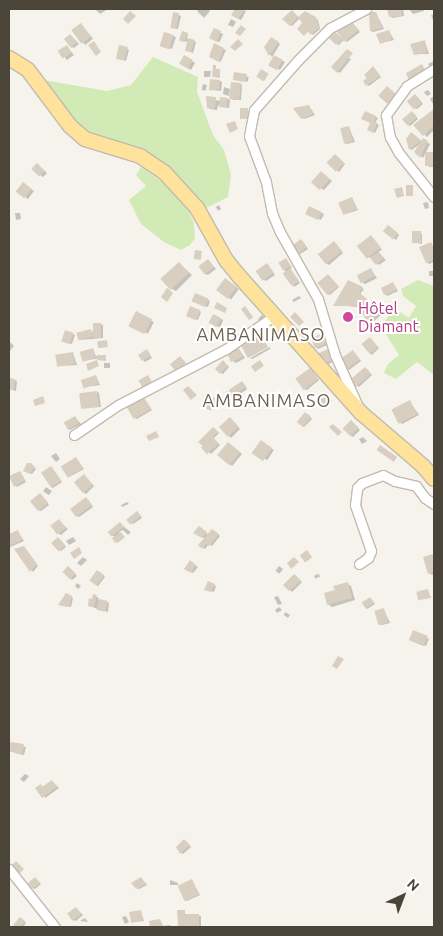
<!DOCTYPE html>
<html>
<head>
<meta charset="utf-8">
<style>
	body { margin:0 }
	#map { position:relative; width:443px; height:936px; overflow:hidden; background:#f6f3ec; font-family:Ubuntu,sans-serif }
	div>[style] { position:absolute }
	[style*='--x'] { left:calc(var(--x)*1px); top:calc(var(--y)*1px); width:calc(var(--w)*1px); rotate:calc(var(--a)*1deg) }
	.green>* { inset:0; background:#d2eab5 }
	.shadow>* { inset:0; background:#0003; transform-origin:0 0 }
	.building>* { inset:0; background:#d8cfc1; transform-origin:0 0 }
	.roads { filter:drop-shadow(1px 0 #c2bbae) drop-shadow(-1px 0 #c2bbae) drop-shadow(0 1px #c2bbae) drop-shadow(0 -1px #c2bbae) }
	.minor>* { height:9px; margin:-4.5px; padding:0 4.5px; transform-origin:4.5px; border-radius:4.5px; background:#fff }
	.primary>* { height:14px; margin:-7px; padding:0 7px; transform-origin:7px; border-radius:7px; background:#ffe39c }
	.dots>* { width:14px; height:14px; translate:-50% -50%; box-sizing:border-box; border:2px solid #fff; border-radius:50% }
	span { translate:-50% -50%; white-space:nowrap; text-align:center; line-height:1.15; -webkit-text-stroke:4px #fff; paint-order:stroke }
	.hotel-label { font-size:16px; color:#b23c85 }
	.left { translate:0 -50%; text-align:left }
	.neighbourhood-label { font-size:18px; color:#6e6250; letter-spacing:1px }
	.frame { position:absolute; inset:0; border:10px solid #4b4439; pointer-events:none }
	.north { position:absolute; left:378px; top:871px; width:50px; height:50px; -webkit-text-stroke:4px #fff; paint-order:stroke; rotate:43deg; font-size:14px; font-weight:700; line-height:20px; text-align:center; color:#4b4439 }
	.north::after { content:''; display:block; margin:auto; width:18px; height:22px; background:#4b4439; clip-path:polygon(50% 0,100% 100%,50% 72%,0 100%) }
</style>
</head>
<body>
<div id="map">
	<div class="green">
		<div style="clip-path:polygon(153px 57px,198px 77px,197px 92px,213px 135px,224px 150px,231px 175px,228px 197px,202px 210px,173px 175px,80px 134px,43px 80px,107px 91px,131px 85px)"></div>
		<div style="clip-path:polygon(141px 167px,165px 184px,186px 205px,194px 223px,195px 238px,190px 245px,181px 250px,164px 242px,141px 224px,129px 200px,146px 186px,136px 175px)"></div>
		<div style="clip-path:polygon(418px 280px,434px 286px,434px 375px,417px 362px,396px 379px,384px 373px,388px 364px,399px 355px,381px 326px,388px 317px,385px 302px,409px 318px,416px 306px,403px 296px,401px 289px)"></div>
	</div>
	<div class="shadow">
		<div style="clip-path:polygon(95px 9px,108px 9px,100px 14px)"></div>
		<div style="clip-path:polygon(199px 9px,208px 9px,210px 11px,204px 18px,197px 11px)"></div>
		<div style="clip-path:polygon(236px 9px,246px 11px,241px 20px,233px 15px)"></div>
		<div style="clip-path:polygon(389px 9px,403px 9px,404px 16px,392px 18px)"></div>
		<div style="clip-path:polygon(409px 9px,423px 9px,424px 11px,413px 14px)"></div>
		<div style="clip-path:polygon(305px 12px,318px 20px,320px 29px,313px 35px,309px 31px,304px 35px,304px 23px,300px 18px,292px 26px,290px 25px,294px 13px,299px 18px)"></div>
		<div style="clip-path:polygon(174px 13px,181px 16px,178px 29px,172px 28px)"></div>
		<div style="clip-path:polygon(376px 13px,384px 29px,373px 32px,371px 31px,371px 14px)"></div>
		<div style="clip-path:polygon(434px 14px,434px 23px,431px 15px)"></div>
		<div style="clip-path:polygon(231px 19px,236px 22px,233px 27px,228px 25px)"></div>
		<div style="clip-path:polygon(351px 23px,360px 32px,347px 42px,344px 39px,339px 45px,337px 44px,342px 38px,339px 33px)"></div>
		<div style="left:81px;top:24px;width:19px;height:10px;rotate:51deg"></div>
		<div style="left:214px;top:30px;width:10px;height:9px;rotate:24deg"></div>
		<div style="clip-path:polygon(389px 31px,394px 40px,381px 43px)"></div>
		<div style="clip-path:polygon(183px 32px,188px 34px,187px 39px,196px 42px,193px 53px,188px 51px,188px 42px,181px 40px)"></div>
		<div style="clip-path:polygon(70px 35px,79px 44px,74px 48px,72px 47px)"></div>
		<div style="clip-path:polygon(173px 36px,176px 37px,172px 49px,163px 47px)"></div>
		<div style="clip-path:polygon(272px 38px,280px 44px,272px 57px,265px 47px)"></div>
		<div style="clip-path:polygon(425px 42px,429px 54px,415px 54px)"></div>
		<div style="left:215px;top:45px;width:12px;height:13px;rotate:24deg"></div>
		<div style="clip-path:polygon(67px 47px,74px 55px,67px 60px,65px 58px)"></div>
		<div style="clip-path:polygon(127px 49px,129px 50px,126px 61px,119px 59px)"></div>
		<div style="clip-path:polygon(342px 55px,351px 59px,340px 73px,332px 67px)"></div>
		<div style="clip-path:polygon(185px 56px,195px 63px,191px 70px,180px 64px)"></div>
		<div style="clip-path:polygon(275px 57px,285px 62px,280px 70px,270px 64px)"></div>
		<div style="clip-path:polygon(434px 61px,434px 66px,431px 68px,428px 64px)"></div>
		<div style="clip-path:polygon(375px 69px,381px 77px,369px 86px,367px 85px)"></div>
		<div style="clip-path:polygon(204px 71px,211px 71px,210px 77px,204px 77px)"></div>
		<div style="left:235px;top:74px;width:14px;height:5px;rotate:12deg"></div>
		<div style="clip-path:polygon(220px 81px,222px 82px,221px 91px,210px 89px)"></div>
		<div style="left:203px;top:84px;width:4px;height:6px;rotate:14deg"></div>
		<div style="clip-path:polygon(240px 84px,242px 85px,241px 100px,233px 100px,231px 98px)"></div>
		<div style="clip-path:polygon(224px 87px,230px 89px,229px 96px,223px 94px)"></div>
		<div style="clip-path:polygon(428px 90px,431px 94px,427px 96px,424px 92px)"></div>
		<div style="clip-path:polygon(434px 96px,434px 103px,433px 104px,430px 99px)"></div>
		<div style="clip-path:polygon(417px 97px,423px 104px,417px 109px,414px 108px)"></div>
		<div style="clip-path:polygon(207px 98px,220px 101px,221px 98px,228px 99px,230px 100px,229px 108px,218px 105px,217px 110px,210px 109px,208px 107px)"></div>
		<div style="clip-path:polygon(309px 106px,315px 115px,304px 119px,302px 118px)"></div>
		<div style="clip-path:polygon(434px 111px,434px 130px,427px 137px,415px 125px)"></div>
		<div style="clip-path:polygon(365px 112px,378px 118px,375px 123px,379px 125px,375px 133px,368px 129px,371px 122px)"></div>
		<div style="clip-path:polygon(414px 114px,418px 119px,410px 126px,408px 125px)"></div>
		<div style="clip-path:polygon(349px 127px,355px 142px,347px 144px,345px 143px)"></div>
		<div style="clip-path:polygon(414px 135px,422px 142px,423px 140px,430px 144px,423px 158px,416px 152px,422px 142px,412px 150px,410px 149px)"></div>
		<div style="clip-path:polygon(433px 153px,434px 167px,430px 167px,428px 166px)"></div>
		<div style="clip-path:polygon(337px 156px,345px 164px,339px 172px,328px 162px)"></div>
		<div style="clip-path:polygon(39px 166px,47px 173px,43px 177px,41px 176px)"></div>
		<div style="clip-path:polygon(323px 174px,332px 181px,324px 190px,313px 182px)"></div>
		<div style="clip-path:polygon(25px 185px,34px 191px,28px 199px,26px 198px)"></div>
		<div style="clip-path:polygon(352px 198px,358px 210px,346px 214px,343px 213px)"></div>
		<div style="clip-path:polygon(428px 202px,429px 208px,425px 209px,423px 203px)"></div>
		<div style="clip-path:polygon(219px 205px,221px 209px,218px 211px,216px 207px)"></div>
		<div style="clip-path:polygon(309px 208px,324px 214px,321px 220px,307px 213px)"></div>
		<div style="clip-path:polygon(15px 213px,20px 213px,21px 219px,16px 220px)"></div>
		<div style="clip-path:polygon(390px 227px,399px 235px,396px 240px,384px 231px)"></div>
		<div style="clip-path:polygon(420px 233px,422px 234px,422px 244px,413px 242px)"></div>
		<div style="clip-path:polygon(371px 237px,382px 250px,378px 252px,386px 260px,379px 265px,371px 257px,367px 258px)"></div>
		<div style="clip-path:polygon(303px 242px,308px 249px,300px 254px,298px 253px)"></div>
		<div style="clip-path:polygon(336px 244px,343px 253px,329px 265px,327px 264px)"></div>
		<div style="clip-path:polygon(431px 244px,434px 247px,434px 262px,429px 264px,427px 262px)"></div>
		<div style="clip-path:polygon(286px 259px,292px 268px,289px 269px,300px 283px,294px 287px,287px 272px,284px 270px)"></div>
		<div style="clip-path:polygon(208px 260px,216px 269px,208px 275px,205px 274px)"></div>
		<div style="clip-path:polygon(267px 265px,275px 275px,266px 281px,264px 280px)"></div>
		<div style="clip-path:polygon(182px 266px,192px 275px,176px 291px,172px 289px)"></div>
		<div style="clip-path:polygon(371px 270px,377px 278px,365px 284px,363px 283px)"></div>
		<div style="left:429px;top:271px;width:5px;height:5px"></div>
		<div style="clip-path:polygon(330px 277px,339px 287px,330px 295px,328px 294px)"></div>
		<div style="left:225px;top:279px;width:17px;height:13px;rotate:36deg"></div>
		<div style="clip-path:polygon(348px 282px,364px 289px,360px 294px,382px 314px,371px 324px,358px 307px,335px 305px)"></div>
		<div style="clip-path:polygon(393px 283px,398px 291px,387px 296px,382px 288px)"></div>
		<div style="clip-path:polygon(299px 296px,301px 298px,294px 302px,292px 300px)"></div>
		<div style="clip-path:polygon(208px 300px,210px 301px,208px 307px,195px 302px)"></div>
		<div style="clip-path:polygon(191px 307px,201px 312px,198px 320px,187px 316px)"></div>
		<div style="left:136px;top:313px;width:20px;height:13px;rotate:27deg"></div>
		<div style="clip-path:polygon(262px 315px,265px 318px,260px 322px,258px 319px)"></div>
		<div style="left:213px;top:316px;width:11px;height:8px;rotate:22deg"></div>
		<div style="clip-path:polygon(100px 324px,103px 325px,103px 338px,80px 340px,90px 331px,95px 333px)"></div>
		<div style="clip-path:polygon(73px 334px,75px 335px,72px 344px,65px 342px)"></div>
		<div style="clip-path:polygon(321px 336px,327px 345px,318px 349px,316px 347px)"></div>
		<div style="clip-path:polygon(370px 338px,379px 348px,372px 355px,370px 353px)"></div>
		<div style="clip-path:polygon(9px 341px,14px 346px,9px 352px)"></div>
		<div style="clip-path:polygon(270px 347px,270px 349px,252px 359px,250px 358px)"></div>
		<div style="clip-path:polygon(238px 348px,245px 358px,236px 363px,234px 362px)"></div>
		<div style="clip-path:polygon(93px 350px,96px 356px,106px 357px,106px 360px,100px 358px,83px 361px)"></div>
		<div style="clip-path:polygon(328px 350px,335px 361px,326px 365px,324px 364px)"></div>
		<div style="clip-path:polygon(147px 351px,152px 358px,145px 362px,139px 355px)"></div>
		<div style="clip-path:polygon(354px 352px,361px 361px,349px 370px,347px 368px)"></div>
		<div style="clip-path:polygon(73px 353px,77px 365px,59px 366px)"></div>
		<div style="clip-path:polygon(180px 357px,186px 363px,176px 370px,174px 369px)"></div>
		<div style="left:104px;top:363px;width:6px;height:5px"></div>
		<div style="clip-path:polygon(225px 363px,229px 367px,223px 374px,221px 373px)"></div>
		<div style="clip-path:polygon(367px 369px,372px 375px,359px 387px,357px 386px)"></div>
		<div style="clip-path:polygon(312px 371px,319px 380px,307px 390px,304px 389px)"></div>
		<div style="clip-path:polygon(96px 376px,100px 385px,84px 387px)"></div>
		<div style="clip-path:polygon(9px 379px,17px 381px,16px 391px,9px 389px)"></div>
		<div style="clip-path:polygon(244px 384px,247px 389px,234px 399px,232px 398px)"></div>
		<div style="clip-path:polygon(97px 392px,99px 393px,101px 407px,82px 408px)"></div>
		<div style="clip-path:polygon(328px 395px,332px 401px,324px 409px,322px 407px)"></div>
		<div style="clip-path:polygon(144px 399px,152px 410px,137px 419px,135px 418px)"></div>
		<div style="clip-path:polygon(214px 399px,219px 405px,210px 410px,208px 409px)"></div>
		<div style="clip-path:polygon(278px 399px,282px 402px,278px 405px,275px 402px)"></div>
		<div style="clip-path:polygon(410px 402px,419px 415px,402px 424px,400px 422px)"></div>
		<div style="clip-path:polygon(308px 414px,312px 419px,304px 427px,302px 426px)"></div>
		<div style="clip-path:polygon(75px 417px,81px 424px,70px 430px,68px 429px)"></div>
		<div style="clip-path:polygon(232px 420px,240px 429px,231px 438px,229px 436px)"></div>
		<div style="clip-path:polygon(353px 423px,360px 430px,353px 437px,351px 436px)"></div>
		<div style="clip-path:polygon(214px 428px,219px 433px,213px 439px,220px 445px,211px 454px,203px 445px)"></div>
		<div style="clip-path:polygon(363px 437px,367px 441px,362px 444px,359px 439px)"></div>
		<div style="left:261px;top:442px;width:15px;height:12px;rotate:32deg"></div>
		<div style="clip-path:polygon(231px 445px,242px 454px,232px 466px,219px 455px)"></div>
		<div style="clip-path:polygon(56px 453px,60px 459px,56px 462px,51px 456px)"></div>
		<div style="clip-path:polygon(76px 458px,84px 469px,69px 477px,67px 476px)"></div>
		<div style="clip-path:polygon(31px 464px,36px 469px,32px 474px,24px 470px)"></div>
		<div style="clip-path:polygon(53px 469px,62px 482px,53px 488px,51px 487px)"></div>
		<div style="clip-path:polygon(20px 472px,26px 482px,17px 487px,9px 477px)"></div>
		<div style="clip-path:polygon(86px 477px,94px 486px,86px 494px,84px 493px)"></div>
		<div style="left:46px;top:487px;width:7px;height:5px;rotate:34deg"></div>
		<div style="clip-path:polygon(42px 496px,49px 505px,41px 511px,39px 510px)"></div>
		<div style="clip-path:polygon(88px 500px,93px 507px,79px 517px,77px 516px)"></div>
		<div style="clip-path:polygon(127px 502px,129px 504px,122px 507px,121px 505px)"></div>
		<div style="clip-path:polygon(137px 512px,142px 518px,133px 524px,131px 523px)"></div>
		<div style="clip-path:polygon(59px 521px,68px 529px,61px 535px,59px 534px)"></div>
		<div style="clip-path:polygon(120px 524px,131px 532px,128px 535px,123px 530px,119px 532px,124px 538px,117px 543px,115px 537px,111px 535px)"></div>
		<div style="clip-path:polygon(199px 528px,209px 535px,215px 531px,220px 536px,212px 546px,209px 544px,205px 549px,203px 548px,206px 539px,195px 533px)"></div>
		<div style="clip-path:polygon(18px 532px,24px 541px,10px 547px,9px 536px)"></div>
		<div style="clip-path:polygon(73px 537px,76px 541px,69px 545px,66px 541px)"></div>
		<div style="clip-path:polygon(60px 540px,66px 547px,61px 551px,59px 550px)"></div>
		<div style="clip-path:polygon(23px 547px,38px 566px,33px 572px,16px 549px)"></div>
		<div style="clip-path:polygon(432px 555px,434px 574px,432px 575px,429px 573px)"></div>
		<div style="clip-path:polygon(83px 557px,87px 560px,81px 566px,77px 563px)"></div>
		<div style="clip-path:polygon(192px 563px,198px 567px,193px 573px,186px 569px)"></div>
		<div style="left:279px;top:566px;width:5px;height:6px;rotate:37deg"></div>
		<div style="clip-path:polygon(71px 569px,77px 576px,72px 580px,64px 572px)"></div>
		<div style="clip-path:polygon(100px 572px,105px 577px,98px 586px,96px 585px)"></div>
		<div style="left:319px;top:574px;width:3px;height:5px;rotate:72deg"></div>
		<div style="left:295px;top:575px;width:10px;height:14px;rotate:45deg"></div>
		<div style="clip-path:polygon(77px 583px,81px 586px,78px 589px,75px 586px)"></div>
		<div style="clip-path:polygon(209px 583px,216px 586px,214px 592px,208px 590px)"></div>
		<div style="clip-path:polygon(348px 584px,351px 586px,355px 600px,332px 607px,328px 604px,336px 591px)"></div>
		<div style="clip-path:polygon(428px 591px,431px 598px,419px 599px)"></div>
		<div style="clip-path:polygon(66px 594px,73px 598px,71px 607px,60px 605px)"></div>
		<div style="clip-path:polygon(94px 596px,99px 598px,98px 600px,109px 603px,108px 612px,89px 606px)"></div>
		<div style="clip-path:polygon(278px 596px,282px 604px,278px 605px,274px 597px)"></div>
		<div style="clip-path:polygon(370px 598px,375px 604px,367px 609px,365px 607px)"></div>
		<div style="clip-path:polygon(279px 607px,282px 610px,277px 613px,275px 610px)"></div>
		<div style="clip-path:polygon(384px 610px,390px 623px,382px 625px,380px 624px)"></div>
		<div style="clip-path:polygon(285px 612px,290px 615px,288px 618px,284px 615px)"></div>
		<div style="clip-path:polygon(413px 632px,429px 639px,426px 646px,412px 641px)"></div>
		<div style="clip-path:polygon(9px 745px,26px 747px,24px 755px,9px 751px)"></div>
		<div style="clip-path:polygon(25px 774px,29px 776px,24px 782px,20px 779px)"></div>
		<div style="clip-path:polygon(52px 781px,59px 788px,45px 798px,41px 786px,44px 787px)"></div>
		<div style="clip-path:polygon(186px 842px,191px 847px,183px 854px,181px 853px)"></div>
		<div style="clip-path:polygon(141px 878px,147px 885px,139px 889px,137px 888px)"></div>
		<div style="clip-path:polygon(37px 880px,41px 884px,35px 889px,33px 888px)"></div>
		<div style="clip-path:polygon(170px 880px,178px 883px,178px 885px,170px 885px)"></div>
		<div style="clip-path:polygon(192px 881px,200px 895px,187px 901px,185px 900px)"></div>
		<div style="clip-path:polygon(76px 908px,83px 915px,76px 921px,73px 920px)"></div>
		<div style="clip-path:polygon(184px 911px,186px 915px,201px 916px,201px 927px,179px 927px)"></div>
		<div style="clip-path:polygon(141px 912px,144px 921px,132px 922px)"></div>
		<div style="clip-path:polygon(126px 916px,129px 922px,125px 924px,122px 917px)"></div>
		<div style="clip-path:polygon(85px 918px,88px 922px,80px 921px)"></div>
		<div style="clip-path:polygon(22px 919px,26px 923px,23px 927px,15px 925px)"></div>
		<div style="clip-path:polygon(160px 920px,163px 926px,170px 925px,171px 927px,151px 927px,150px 922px)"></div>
	</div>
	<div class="building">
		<div style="clip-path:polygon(235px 9px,245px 9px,238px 19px,231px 15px)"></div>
		<div style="clip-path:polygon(387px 9px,401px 9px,402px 16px,389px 17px)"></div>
		<div style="clip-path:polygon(292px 10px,298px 17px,290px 26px,282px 19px)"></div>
		<div style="clip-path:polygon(130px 11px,136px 16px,128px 24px,123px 19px)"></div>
		<div style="clip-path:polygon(305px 11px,316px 17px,319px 28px,310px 35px,308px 31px,304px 36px,297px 29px,302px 23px,298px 17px)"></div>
		<div style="left:173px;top:12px;width:6px;height:16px;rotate:9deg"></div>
		<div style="clip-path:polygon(369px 12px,376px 12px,382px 28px,370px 31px)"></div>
		<div style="clip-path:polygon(351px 21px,359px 30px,344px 42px,342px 39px,336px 45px,327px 36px,333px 30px,342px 38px,337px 32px)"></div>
		<div style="left:81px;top:23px;width:17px;height:12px;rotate:54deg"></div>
		<div style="clip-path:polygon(241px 25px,246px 29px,240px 36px,235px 33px)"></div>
		<div style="clip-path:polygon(214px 28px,221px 31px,217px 42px,209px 38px)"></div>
		<div style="clip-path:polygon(389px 30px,392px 39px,380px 44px,376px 34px)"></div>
		<div style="left:182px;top:31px;width:6px;height:10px;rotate:18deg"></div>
		<div style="left:164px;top:32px;width:10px;height:15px;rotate:17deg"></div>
		<div style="clip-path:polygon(70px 34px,77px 42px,71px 48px,64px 39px)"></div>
		<div style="clip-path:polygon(271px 37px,279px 42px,269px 56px,264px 47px)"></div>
		<div style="clip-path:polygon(188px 38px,195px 40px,191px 52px,185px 51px)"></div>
		<div style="clip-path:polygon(238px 39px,243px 44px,235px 51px,230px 47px)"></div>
		<div style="clip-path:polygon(425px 40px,427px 53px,414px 55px,410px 44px)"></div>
		<div style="clip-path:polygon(94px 41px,101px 52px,96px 56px,88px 45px)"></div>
		<div style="clip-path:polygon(214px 43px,224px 48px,219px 62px,209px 57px)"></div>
		<div style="left:67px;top:45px;width:9px;height:11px;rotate:58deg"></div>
		<div style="left:119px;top:45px;width:9px;height:14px;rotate:13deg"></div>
		<div style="clip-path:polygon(347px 49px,353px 53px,337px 73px,331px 67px)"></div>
		<div style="left:184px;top:55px;width:10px;height:10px;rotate:29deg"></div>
		<div style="left:274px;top:55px;width:10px;height:12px;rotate:29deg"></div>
		<div style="clip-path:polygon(422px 64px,426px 72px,409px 80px,406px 73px)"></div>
		<div style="clip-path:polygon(213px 65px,216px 65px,216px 69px,220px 69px,220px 78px,212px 77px)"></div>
		<div style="clip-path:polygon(373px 66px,380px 76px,366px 86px,363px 81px,367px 78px,364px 75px)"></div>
		<div style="left:261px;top:69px;width:9px;height:9px;rotate:32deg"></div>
		<div style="left:234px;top:72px;width:13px;height:8px;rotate:9deg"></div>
		<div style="left:210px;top:79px;width:10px;height:11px;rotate:6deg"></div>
		<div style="left:231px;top:82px;width:10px;height:17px;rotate:6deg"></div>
		<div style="left:387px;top:86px;width:12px;height:13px;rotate:42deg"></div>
		<div style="left:415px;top:94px;width:11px;height:11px;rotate:49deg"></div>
		<div style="clip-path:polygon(206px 96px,216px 97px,215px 109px,207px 108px)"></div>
		<div style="left:220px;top:97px;width:8px;height:10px;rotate:7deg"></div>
		<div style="clip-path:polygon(309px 105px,313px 114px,301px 119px,293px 108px)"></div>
		<div style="left:240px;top:108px;width:8px;height:11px"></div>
		<div style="clip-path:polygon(434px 109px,434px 125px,423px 136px,413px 125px)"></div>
		<div style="clip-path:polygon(365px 111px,376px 116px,374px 121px,377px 123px,373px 133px,367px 130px,370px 123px,361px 119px)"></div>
		<div style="left:412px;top:111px;width:8px;height:13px;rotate:50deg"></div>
		<div style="clip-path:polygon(235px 121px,238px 129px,230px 133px,226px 124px)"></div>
		<div style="left:349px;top:126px;width:16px;height:9px;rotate:76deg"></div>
		<div style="clip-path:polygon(411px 132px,421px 140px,409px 150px,406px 139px)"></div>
		<div style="clip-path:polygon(423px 138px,428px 141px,420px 158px,414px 152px)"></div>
		<div style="left:425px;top:152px;width:8px;height:14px"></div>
		<div style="left:335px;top:154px;width:13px;height:12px;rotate:45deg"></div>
		<div style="left:37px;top:163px;width:11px;height:8px;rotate:45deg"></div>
		<div style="left:321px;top:171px;width:12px;height:15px;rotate:42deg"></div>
		<div style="left:23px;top:182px;width:11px;height:12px;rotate:38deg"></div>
		<div style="left:406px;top:185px;width:7px;height:11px"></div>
		<div style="clip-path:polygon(402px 187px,404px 196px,397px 198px,394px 189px)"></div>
		<div style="left:352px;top:197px;width:13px;height:15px;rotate:67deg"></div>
		<div style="left:309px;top:206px;width:14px;height:9px;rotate:25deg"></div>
		<div style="left:388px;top:225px;width:13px;height:8px;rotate:39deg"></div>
		<div style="left:412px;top:231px;width:9px;height:12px"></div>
		<div style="left:371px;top:235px;width:16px;height:18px;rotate:52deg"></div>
		<div style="left:301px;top:239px;width:10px;height:12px;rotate:53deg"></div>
		<div style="left:334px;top:241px;width:13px;height:21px;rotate:51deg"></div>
		<div style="clip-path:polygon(431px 242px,434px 249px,434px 260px,426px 263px,419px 247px)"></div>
		<div style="left:195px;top:250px;width:7px;height:9px;rotate:8deg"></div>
		<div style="clip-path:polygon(379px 252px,384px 258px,376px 265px,370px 258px)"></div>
		<div style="left:286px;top:258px;width:9px;height:9px;rotate:58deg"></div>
		<div style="left:208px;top:259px;width:10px;height:12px;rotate:53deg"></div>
		<div style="left:179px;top:262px;width:15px;height:25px;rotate:48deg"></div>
		<div style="left:267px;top:263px;width:12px;height:14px;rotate:55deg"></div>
		<div style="left:290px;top:268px;width:16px;height:9px;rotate:55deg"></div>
		<div style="left:371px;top:268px;width:9px;height:16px;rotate:63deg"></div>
		<div style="left:328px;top:274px;width:16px;height:14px;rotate:50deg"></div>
		<div style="left:225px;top:278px;width:15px;height:15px;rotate:37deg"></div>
		<div style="clip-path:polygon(348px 280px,363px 287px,359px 292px,381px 312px,369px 324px,357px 306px,333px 306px)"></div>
		<div style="clip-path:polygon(393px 282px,397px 290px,384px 295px,381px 288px)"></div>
		<div style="clip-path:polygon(167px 288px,173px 293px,167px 302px,161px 297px)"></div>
		<div style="left:195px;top:293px;width:15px;height:9px;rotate:23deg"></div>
		<div style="clip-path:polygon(217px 302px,227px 308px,225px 313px,214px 308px)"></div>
		<div style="left:190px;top:306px;width:11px;height:11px;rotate:22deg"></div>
		<div style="left:245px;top:306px;width:14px;height:5px;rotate:54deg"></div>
		<div style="left:136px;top:311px;width:18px;height:17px;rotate:27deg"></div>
		<div style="clip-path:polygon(295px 312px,304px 322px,299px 326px,290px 317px)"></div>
		<div style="left:213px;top:314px;width:9px;height:10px;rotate:27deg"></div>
		<div style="left:93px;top:323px;width:8px;height:15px"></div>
		<div style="left:91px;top:329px;width:8px;height:15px;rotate:76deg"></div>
		<div style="left:65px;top:330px;width:9px;height:12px;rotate:18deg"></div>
		<div style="left:261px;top:334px;width:15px;height:23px;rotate:62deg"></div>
		<div style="left:321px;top:334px;width:11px;height:11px;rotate:68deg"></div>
		<div style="left:370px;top:337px;width:13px;height:11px;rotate:51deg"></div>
		<div style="left:107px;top:340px;width:7px;height:10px;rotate:82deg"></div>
		<div style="left:238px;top:346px;width:12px;height:13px;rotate:66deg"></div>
		<div style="left:93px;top:348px;width:10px;height:14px;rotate:73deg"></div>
		<div style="clip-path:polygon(147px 349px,151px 356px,142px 361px,138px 355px)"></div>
		<div style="left:328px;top:349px;width:12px;height:11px;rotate:66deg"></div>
		<div style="left:353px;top:350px;width:12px;height:17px;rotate:55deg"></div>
		<div style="left:73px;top:352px;width:12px;height:18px;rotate:81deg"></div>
		<div style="clip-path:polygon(97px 355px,106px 355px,106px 361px,97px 360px,99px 366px,88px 371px,86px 364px,97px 360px)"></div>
		<div style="left:180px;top:356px;width:8px;height:13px;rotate:50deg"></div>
		<div style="clip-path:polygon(223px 360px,228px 366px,220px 374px,215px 369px)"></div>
		<div style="left:260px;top:360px;width:7px;height:11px;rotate:56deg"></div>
		<div style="left:365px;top:367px;width:9px;height:20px;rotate:49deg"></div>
		<div style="left:310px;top:368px;width:14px;height:18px;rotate:54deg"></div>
		<div style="left:96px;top:375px;width:9px;height:16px;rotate:72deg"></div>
		<div style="left:148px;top:375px;width:8px;height:11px;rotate:60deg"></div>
		<div style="clip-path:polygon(9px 378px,15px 379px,14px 390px,9px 389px)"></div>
		<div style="left:242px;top:381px;width:7px;height:20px;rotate:56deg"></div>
		<div style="clip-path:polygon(188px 386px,197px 395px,191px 400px,183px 390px)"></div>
		<div style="left:97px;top:391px;width:16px;height:18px;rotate:83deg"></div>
		<div style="left:325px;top:392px;width:9px;height:14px;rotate:49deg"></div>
		<div style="clip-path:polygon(43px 396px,45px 403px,35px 406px,33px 400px)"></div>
		<div style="left:144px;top:397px;width:14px;height:20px;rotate:60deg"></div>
		<div style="left:214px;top:397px;width:8px;height:12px;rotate:60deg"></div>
		<div style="left:410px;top:400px;width:16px;height:21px;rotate:63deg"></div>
		<div style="left:305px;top:412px;width:8px;height:13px;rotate:40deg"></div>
		<div style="left:75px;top:416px;width:8px;height:13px;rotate:60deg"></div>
		<div style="left:230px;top:417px;width:13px;height:15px;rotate:48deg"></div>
		<div style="left:351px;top:420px;width:11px;height:12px;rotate:45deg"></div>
		<div style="clip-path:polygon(333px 424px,342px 432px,338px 436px,329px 427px)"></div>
		<div style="left:213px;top:427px;width:7px;height:21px;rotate:45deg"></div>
		<div style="clip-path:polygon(156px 431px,159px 437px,149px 441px,146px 436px)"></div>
		<div style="left:213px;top:437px;width:9px;height:16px;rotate:49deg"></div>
		<div style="left:261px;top:440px;width:14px;height:16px;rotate:36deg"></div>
		<div style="left:228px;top:442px;width:16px;height:17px;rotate:40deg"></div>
		<div style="left:380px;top:445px;width:21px;height:6px;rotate:35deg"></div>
		<div style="left:76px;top:457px;width:13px;height:18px;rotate:58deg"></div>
		<div style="clip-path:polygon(27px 463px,31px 463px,35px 467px,30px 474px,23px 471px)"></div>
		<div style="left:51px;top:466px;width:18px;height:12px;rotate:56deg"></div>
		<div style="clip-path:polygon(20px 471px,25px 480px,14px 487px,9px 476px)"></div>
		<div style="left:84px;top:474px;width:14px;height:13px;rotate:51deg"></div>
		<div style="left:40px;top:493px;width:13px;height:13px;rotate:51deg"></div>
		<div style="left:86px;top:497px;width:10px;height:20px;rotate:53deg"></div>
		<div style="left:137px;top:511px;width:6px;height:14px;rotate:51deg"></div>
		<div style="left:59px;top:519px;width:11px;height:11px;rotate:52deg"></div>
		<div style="left:120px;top:522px;width:6px;height:16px;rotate:51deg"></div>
		<div style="clip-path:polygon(199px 526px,207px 532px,202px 538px,193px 533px)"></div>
		<div style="clip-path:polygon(212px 529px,219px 534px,209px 546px,206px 544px,202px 549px,198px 545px)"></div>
		<div style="clip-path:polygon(18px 530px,22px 540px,9px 546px,9px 534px)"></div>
		<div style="clip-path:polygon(121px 532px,125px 537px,115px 543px,112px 538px)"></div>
		<div style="left:58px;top:537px;width:11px;height:9px;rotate:49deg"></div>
		<div style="clip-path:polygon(24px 546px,37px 564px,30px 572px,14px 549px)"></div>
		<div style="clip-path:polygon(79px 547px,82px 553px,74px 559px,70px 553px)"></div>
		<div style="left:307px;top:550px;width:9px;height:9px;rotate:54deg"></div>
		<div style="clip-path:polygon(433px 554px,434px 572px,428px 574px,423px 557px)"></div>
		<div style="clip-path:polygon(294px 557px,299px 562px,291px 569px,287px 563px)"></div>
		<div style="clip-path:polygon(190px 560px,196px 565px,191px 573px,184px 569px)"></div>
		<div style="left:68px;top:566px;width:11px;height:8px;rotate:45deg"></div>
		<div style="left:97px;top:570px;width:9px;height:13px;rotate:36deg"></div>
		<div style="clip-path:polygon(294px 574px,301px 581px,289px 591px,283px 585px)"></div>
		<div style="clip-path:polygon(208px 581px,215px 584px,211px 592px,204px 590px)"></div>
		<div style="clip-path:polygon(348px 582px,352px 598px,327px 605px,324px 593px,335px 590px,333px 586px)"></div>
		<div style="left:428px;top:589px;width:9px;height:12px;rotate:77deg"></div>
		<div style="clip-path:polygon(66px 593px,72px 596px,69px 607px,58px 605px)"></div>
		<div style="clip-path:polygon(93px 594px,97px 595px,94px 607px,88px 606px,89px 598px,92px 599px)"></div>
		<div style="left:370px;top:597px;width:7px;height:10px;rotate:56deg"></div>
		<div style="left:99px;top:599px;width:9px;height:11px;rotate:13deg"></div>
		<div style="left:384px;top:608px;width:15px;height:10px;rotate:74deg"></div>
		<div style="left:413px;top:630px;width:16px;height:11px;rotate:22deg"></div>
		<div style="clip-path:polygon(338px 656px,344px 659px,337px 669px,332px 666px)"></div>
		<div style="clip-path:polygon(11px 742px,24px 744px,22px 755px,9px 751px,9px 744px)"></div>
		<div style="clip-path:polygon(52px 780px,57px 787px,42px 798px,35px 788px,41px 784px,42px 787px)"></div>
		<div style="clip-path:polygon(184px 839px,190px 845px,180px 854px,176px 847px)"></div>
		<div style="clip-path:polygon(16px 861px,24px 869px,19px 874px,12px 865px)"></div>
		<div style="clip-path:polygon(35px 877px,40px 883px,32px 889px,28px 883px)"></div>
		<div style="clip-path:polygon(141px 877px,146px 884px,136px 889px,131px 883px)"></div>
		<div style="left:192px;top:879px;width:17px;height:16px;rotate:65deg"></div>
		<div style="left:76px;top:907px;width:9px;height:11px;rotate:54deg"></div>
		<div style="left:141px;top:910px;width:11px;height:12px;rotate:80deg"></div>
		<div style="clip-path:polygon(177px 910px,185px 910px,185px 914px,199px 914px,199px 927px,178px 927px)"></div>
		<div style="clip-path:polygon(20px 917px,25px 921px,20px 927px,15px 927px,13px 925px)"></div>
		<div style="clip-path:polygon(160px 919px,162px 927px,150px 927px,149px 921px)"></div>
	</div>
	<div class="roads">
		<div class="minor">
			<div style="--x:434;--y:69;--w:32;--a:148"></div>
			<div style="--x:407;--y:86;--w:36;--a:126"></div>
			<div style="--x:386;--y:115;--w:22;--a:80"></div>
			<div style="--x:390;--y:137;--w:18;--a:61"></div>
			<div style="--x:399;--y:153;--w:56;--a:51.5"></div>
			<div style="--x:357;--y:404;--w:54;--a:-114.2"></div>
			<div style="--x:335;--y:355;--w:59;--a:-106.9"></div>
			<div style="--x:318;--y:299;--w:77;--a:-119.6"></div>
			<div style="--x:280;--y:232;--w:21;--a:-113"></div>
			<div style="--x:272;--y:213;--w:32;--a:-101"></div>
			<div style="--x:266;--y:182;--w:49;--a:-110.3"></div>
			<div style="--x:249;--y:136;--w:26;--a:-79"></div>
			<div style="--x:254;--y:110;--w:67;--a:-48.7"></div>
			<div style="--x:298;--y:60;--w:45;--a:-45"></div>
			<div style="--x:330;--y:28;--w:41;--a:-27.8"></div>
			<div style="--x:74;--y:435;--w:53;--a:-34.3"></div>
			<div style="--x:118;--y:405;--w:122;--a:-27.4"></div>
			<div style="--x:226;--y:349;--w:58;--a:-34.5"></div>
			<div style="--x:359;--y:564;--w:11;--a:-34"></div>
			<div style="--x:368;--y:558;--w:8;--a:-67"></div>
			<div style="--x:371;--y:551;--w:49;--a:-109.2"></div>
			<div style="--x:355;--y:505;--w:17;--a:-83"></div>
			<div style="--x:357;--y:488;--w:7;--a:-45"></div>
			<div style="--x:362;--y:483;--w:22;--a:-21"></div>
			<div style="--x:383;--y:475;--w:13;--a:27"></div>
			<div style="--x:395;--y:481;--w:22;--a:13"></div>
			<div style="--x:416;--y:486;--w:15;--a:53"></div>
			<div style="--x:425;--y:498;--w:11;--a:34"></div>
			<div style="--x:9;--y:869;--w:74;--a:51.6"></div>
		</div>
		<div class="primary">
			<div style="--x:9;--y:58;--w:22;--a:32"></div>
			<div style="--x:28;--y:70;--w:70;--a:53.1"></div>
			<div style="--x:70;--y:126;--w:20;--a:41"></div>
			<div style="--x:85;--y:139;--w:58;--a:17.2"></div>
			<div style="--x:140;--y:156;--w:29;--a:34"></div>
			<div style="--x:164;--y:172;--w:49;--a:47.5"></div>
			<div style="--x:197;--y:208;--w:60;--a:60.9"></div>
			<div style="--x:226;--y:260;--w:21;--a:51"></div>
			<div style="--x:239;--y:276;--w:182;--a:48.3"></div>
			<div style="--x:360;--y:412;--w:83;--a:40.6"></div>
			<div style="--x:423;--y:466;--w:17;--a:50"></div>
		</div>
	</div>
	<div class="dots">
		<div style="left:348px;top:317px;background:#d1479c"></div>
	</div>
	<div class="hotel-label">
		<span class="left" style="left:358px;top:317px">Hôtel<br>Diamant</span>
	</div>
	<div class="neighbourhood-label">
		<span style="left:261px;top:334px">AMBANIMASO</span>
		<span style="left:267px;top:400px">AMBANIMASO</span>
	</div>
	<div class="frame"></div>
	<div class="north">N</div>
</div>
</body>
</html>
